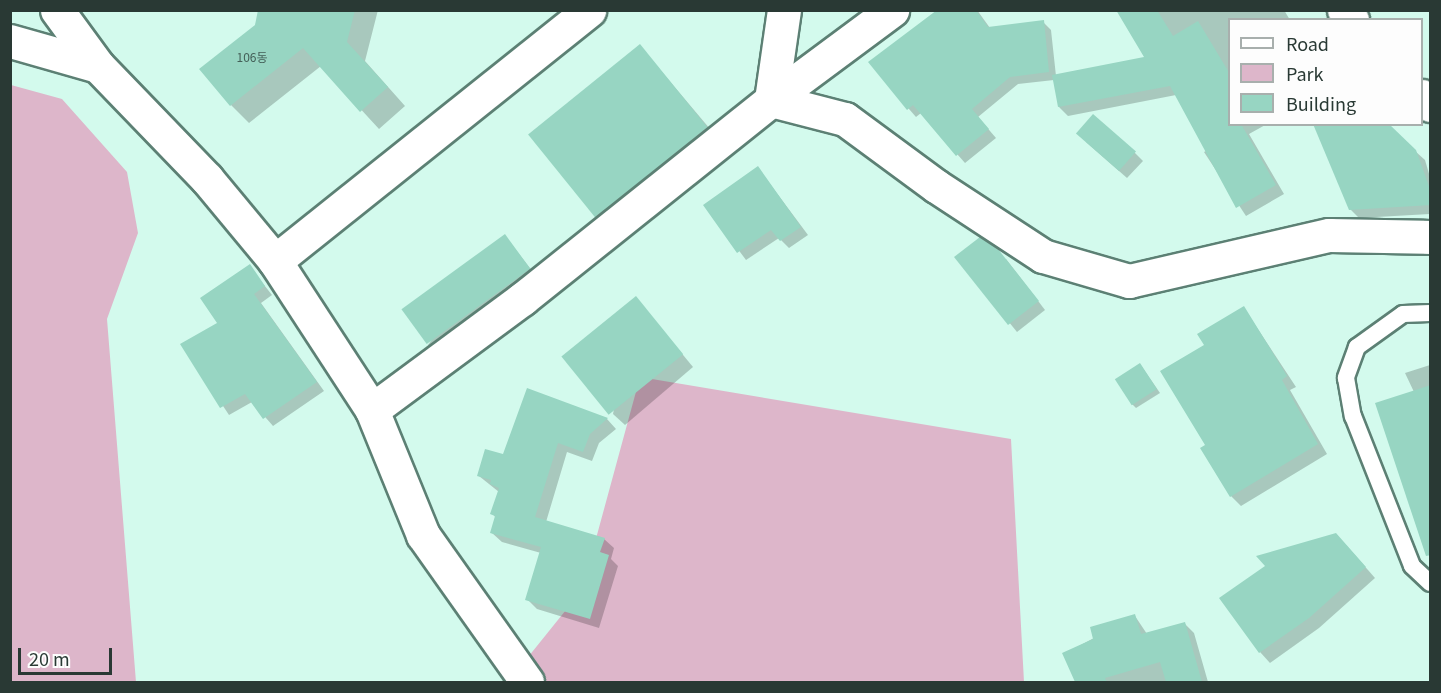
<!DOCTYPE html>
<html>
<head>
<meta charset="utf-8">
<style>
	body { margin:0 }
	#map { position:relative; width:1441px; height:693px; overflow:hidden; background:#d3faed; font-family:Georgia,"Noto Sans KR",serif }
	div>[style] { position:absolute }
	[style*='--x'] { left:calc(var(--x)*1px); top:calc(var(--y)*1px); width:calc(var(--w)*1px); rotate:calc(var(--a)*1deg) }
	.green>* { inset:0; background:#ddb6ca }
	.shadow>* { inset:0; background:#0003 }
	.building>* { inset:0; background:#97d5c2; transform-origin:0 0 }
	.roads { filter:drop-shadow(2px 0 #5c8074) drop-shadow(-2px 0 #5c8074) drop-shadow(0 2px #5c8074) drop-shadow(0 -2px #5c8074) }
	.service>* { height:16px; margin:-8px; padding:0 8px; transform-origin:8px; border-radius:8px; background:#fff }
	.minor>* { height:33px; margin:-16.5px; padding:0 16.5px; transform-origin:16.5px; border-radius:16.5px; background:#fff }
	.tertiary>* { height:33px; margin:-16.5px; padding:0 16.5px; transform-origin:16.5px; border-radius:16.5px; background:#fff }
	span { translate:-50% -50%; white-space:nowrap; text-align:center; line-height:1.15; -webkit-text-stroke:6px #fdfdfd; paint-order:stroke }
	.number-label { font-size:12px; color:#446058 }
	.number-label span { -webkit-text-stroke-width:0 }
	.frame { position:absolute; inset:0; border:12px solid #293934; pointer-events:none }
	.legend { position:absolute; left:1228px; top:18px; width:195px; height:108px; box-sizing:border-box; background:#fdfdfd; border:2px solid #a8afad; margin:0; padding:8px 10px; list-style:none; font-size:18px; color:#293934 }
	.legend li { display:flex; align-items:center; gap:12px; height:30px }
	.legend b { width:30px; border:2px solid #a8afad }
	.scale { position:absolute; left:18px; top:648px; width:94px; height:27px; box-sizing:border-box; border:3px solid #293934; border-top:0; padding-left:8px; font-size:18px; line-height:21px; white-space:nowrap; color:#293934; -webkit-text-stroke:4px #fdfdfd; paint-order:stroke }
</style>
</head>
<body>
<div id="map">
	<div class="green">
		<div style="clip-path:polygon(11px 85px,62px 99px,127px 172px,138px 233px,107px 319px,136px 682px,11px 682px)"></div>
		<div style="clip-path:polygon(640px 377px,1011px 439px,1024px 682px,508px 682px,582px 590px)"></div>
	</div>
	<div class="shadow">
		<div style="clip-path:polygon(260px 10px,378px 10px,365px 61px,405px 106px,379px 129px,321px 66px,249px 123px,231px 105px)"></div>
		<div style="clip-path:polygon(939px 10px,977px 10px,990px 28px,1043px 22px,1051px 30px,1056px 76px,1147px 58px,1118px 10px,1284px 10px,1290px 20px,1230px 20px,1230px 124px,1267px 124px,1249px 134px,1284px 194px,1246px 216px,1204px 152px,1208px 150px,1176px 95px,1068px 116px,1059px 107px,1054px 80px,1018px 84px,978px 117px,996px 138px,965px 163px,921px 113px,916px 117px,909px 109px,870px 63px)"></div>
		<div style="clip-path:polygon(640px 46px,721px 142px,611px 229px,597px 215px)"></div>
		<div style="clip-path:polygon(1086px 142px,1135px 153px,1143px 161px,1127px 178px)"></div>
		<div style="clip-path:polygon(1415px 151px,1425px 160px,1430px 177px,1430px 214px,1359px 218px,1350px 209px)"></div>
		<div style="clip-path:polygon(758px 168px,808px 235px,789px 248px,779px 238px,746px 260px,705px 205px)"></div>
		<div style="clip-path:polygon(505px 236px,540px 281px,440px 356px,428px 345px)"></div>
		<div style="clip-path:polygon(956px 257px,1006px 259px,1045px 310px,1017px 332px)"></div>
		<div style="clip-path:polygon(249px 266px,272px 295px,261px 303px,324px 391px,273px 426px,252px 402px,229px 415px,182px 344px,220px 324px)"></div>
		<div style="clip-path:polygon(636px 298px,693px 367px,625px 425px,613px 414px)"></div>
		<div style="clip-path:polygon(1244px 308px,1296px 387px,1290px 390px,1327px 454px,1241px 506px,1231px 496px,1207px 445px,1206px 346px)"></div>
		<div style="clip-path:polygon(1140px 364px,1160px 393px,1136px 408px,1132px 404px)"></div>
		<div style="clip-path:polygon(1430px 365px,1430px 524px,1414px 392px,1405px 373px)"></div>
		<div style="clip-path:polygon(528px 390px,607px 419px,616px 429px,599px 443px,592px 461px,567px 452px,546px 522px,604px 539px,614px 548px,611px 559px,618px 566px,599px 628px,537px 609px,527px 599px,541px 553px,502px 542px,492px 533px,496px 518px,492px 513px,499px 492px,479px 476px,503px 456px)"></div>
		<div style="clip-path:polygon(1346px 545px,1375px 578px,1319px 628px,1270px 663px,1260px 652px)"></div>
		<div style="clip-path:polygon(1135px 616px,1147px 634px,1185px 624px,1194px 633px,1208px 682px,1077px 682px,1064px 654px)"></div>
	</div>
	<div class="building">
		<div style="clip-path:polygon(258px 10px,355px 10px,347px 42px,388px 87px,360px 112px,303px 48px,230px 106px,199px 69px,255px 25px)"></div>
		<div style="clip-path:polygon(937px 10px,976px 10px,988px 27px,1044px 20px,1049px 72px,1010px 77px,972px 109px,989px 129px,956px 156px,913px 105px,907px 110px,868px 62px)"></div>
		<div style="clip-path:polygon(1116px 10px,1157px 10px,1173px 36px,1198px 21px,1230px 74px,1230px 124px,1241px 124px,1276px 185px,1236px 208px,1170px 86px,1058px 107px,1052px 75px,1144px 57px)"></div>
		<div style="left:640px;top:44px;width:107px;height:144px;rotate:51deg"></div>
		<div style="left:1093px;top:114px;width:57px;height:26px;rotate:41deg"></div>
		<div style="clip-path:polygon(1313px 124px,1389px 124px,1416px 150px,1431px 192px,1431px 205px,1349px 210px)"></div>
		<div style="clip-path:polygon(758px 166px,801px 227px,780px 241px,771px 230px,737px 253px,703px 205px)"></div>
		<div style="left:505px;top:234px;width:43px;height:128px;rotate:54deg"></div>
		<div style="clip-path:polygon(980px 237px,998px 249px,1039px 301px,1008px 325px,954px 257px)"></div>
		<div style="clip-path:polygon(250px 264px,265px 286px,254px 294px,317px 382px,263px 419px,245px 394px,220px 408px,180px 344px,217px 323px,200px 298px)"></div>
		<div style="left:636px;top:296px;width:75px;height:96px;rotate:51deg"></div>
		<div style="clip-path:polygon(1244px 306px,1287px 376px,1282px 380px,1318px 444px,1230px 497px,1200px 448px,1205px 445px,1160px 371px,1204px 345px,1197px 334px)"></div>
		<div style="left:1140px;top:363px;width:31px;height:30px;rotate:57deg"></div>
		<div style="clip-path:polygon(1431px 385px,1431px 555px,1426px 556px,1375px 403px)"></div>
		<div style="clip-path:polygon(527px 388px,608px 418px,590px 434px,583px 452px,558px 443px,535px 517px,605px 538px,600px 552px,609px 555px,590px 619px,525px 600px,541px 547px,490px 533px,495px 516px,490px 514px,499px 488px,490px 484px,491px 480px,477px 476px,485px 449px,503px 454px)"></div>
		<div style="clip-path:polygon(1336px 533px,1366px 567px,1309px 618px,1259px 653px,1219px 598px,1265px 566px,1256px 556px)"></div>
		<div style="clip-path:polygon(1135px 614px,1141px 634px,1185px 622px,1202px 682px,1166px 682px,1160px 662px,1105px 678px,1107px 682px,1075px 682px,1062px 653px,1093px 639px,1090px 627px)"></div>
	</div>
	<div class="roads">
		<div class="service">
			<div style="--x:1430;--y:313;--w:27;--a:178"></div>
			<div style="--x:1403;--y:314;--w:57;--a:144.3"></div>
			<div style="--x:1357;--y:347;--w:33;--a:110"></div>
			<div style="--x:1346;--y:378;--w:39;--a:80"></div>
			<div style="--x:1353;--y:416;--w:161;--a:68.5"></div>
			<div style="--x:1412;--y:566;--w:25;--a:43"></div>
		</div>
		<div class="minor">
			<div style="--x:57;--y:10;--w:69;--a:53.8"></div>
			<div style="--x:98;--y:66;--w:157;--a:46"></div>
			<div style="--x:207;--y:179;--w:107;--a:50.3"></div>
			<div style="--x:275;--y:261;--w:178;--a:56.9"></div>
			<div style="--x:372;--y:410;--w:135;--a:67.8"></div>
			<div style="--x:423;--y:535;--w:180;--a:54.7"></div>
			<div style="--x:10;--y:41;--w:91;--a:15.9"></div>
			<div style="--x:771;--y:100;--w:76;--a:14.4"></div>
			<div style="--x:845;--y:119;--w:113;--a:36.4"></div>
			<div style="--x:936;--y:186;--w:128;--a:33.2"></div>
			<div style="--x:1043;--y:256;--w:90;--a:16.2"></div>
			<div style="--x:1129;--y:281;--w:205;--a:-13"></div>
			<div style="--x:1329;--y:235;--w:101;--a:1.1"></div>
			<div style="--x:771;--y:100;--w:151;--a:-36.6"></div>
			<div style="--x:275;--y:261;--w:402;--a:-38.6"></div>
			<div style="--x:372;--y:410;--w:187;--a:-36.5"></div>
			<div style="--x:522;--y:299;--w:319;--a:-38.6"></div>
			<div style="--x:771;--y:100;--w:91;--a:-81.8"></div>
		</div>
		<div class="tertiary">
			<div style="--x:1344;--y:10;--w:13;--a:51"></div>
			<div style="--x:1422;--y:96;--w:12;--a:48"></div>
		</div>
	</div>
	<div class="number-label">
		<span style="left:252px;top:57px">106동</span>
	</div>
	<div class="frame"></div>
	<ul class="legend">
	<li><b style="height:8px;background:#fff"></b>Road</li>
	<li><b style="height:16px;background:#ddb6ca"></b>Park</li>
	<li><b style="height:16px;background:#97d5c2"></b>Building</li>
	</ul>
	<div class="scale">20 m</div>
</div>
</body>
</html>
